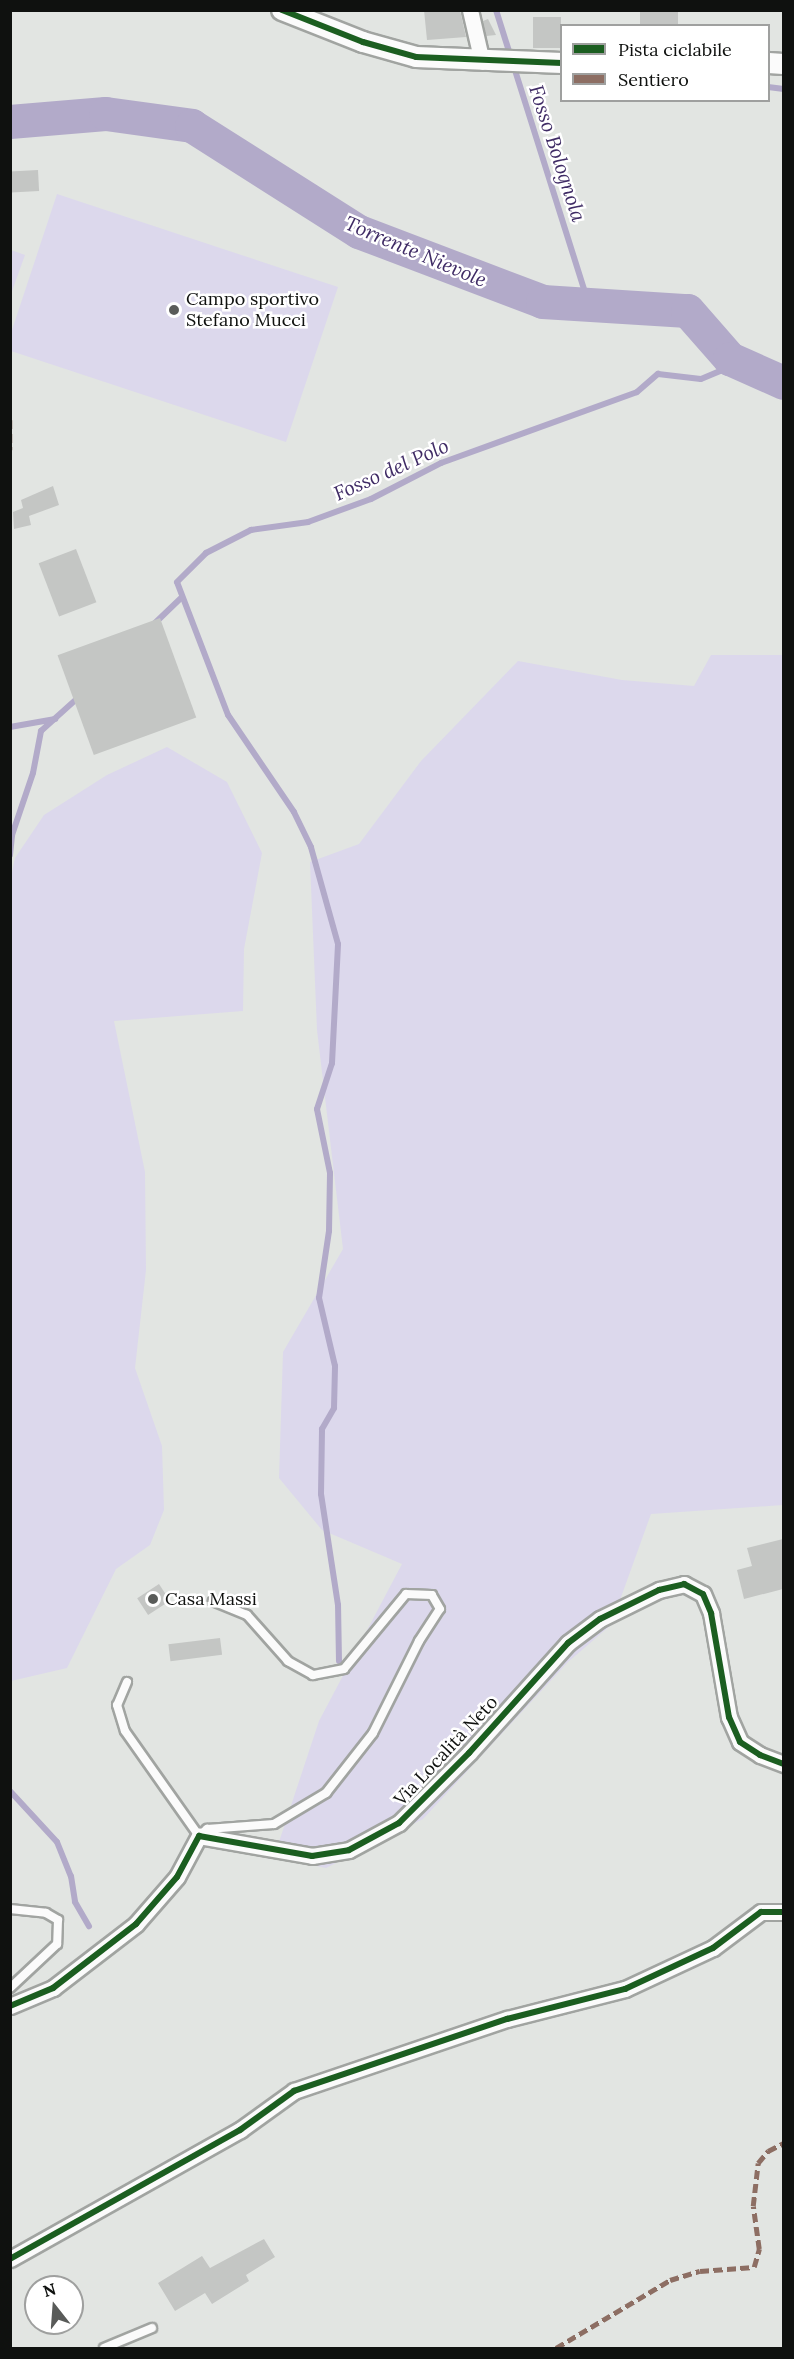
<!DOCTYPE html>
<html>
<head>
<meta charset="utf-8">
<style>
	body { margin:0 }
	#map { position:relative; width:794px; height:2359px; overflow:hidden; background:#e2e5e2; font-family:Lora,serif }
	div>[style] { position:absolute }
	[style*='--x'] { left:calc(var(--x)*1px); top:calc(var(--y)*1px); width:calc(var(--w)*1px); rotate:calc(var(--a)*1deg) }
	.green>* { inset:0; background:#dcd8ec }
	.stream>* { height:6px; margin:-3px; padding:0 3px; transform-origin:3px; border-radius:3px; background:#b2aac9 }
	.river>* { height:34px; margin:-17px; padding:0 17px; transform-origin:17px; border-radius:17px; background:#b2aac9 }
	.building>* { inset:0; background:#c4c6c4; transform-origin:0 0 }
	.roads { filter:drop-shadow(2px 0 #a1a4a1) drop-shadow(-2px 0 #a1a4a1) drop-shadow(0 2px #a1a4a1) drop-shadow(0 -2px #a1a4a1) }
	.service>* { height:8px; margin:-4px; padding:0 4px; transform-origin:4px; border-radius:4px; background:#fbfbfb }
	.minor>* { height:15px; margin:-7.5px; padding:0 7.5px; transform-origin:7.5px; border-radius:7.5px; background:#fbfbfb }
	.tertiary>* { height:20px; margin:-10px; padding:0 10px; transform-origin:10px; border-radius:10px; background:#fbfbfb }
	.quiet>* { height:4.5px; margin-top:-2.25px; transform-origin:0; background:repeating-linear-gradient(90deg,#8d6e63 0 9px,transparent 0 13.5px) }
	.cycleway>* { height:6px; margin:-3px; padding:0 3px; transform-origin:3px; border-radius:3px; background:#1b5e20 }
	.dots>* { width:16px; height:16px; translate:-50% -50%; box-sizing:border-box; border:3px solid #fff; border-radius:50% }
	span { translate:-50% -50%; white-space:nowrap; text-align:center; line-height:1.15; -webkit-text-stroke:5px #fff; paint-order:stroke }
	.poi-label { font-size:18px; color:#0f110f }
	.left { translate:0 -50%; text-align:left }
	.street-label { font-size:18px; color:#0f110f }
	.water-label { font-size:20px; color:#3f2b65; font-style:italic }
	.frame { position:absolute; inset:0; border:12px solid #0f110f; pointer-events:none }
	.legend { position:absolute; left:560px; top:24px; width:210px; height:78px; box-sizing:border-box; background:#fff; border:2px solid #9fa09f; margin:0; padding:8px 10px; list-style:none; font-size:18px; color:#0f110f }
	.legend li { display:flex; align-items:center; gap:12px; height:30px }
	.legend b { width:30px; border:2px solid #9fa09f }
	.north { position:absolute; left:24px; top:2275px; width:60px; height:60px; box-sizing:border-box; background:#fff; border:2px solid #9fa09f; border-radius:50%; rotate:343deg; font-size:16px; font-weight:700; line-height:24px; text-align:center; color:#0f110f }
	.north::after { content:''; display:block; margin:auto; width:21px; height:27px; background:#595b59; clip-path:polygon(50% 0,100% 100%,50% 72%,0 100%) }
</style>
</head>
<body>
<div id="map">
	<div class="green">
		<div style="clip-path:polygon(57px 194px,338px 287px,286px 442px,11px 351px,11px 333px)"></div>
		<div style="clip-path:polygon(11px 250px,25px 255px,11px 294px,10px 250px)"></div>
		<div style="clip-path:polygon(711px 655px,783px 655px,783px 1505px,651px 1514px,611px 1625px,568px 1662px,423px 1819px,326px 1868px,274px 1857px,319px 1721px,402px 1564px,322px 1530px,279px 1478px,283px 1352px,343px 1249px,317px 1030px,310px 862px,359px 844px,421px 761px,518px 661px,622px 680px,694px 686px)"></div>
		<div style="clip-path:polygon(167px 747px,227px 782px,262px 853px,244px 949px,243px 1011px,114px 1021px,145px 1172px,146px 1270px,135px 1368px,162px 1446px,164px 1510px,150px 1545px,116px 1569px,67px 1668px,11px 1681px,11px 877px,15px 858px,44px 815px,107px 775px)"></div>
	</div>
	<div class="stream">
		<div style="--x:496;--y:10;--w:309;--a:72.5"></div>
		<div style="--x:768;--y:87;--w:16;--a:7"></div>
		<div style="--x:155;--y:623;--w:37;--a:-44"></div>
		<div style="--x:10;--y:727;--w:46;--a:-10.1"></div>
		<div style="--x:10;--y:855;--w:20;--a:-84"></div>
		<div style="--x:12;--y:835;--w:65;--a:-71.3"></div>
		<div style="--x:33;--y:773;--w:43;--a:-79.2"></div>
		<div style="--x:41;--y:731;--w:54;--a:-42"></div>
		<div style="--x:339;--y:1661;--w:56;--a:-91"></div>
		<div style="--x:338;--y:1605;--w:112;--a:-98.7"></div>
		<div style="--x:321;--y:1494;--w:65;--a:-89.1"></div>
		<div style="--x:322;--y:1429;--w:24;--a:-60"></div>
		<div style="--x:334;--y:1408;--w:42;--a:-88.6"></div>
		<div style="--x:335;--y:1366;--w:70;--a:-103.2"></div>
		<div style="--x:319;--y:1298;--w:68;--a:-81.5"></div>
		<div style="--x:329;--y:1231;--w:58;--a:-89"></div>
		<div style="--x:330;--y:1173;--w:65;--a:-101.5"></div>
		<div style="--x:317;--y:1109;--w:48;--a:-71.9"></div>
		<div style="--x:332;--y:1063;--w:119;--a:-87.1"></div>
		<div style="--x:338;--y:944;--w:101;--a:-105.6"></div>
		<div style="--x:311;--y:847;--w:39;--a:-116"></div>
		<div style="--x:294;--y:812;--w:117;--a:-124.2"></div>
		<div style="--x:228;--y:715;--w:142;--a:-111"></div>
		<div style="--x:177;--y:582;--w:41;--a:-45"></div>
		<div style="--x:206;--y:553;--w:51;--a:-27.1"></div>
		<div style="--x:251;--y:530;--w:58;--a:-8"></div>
		<div style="--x:308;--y:522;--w:67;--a:-20.1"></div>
		<div style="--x:371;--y:499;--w:79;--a:-27.2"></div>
		<div style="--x:441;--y:463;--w:208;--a:-19.9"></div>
		<div style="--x:637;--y:392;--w:28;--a:-41"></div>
		<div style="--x:658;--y:374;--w:43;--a:6.6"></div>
		<div style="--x:701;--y:379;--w:41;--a:-22.8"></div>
		<div style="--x:10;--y:1791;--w:69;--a:47.3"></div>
		<div style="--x:57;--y:1842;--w:37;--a:68"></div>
		<div style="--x:71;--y:1876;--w:26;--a:81"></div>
		<div style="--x:75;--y:1902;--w:28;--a:60"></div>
	</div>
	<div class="river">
		<div style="--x:10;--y:122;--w:96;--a:-4.8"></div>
		<div style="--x:106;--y:114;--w:87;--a:7.9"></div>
		<div style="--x:192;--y:126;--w:198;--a:32.4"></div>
		<div style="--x:359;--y:232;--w:197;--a:20.8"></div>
		<div style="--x:543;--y:302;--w:145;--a:3.6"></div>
		<div style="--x:688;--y:311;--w:64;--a:48.8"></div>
		<div style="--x:730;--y:359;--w:59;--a:24"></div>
	</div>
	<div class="building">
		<div style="clip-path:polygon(424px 10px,460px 10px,466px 37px,427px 40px)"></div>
		<div style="left:640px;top:10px;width:38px;height:16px"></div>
		<div style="left:533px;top:17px;width:28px;height:31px"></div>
		<div style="clip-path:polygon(488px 19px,496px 35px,486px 36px,483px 21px)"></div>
		<div style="left:38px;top:170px;width:21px;height:28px;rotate:87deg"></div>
		<div style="clip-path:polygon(53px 486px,59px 505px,29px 516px,31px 525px,14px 529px,13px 512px,23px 508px,21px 500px)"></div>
		<div style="left:76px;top:549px;width:57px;height:40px;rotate:69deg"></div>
		<div style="left:160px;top:618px;width:106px;height:109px;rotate:70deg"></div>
		<div style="clip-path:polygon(783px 1539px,783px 1589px,744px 1599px,737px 1570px,752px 1566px,747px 1548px)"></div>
		<div style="left:159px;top:1584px;width:20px;height:26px;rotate:57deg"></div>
		<div style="left:220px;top:1638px;width:17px;height:52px;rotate:83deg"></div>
		<div style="clip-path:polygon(264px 2239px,275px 2257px,246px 2275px,249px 2281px,212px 2304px,205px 2293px,175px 2311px,158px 2283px,202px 2256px,210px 2268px)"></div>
	</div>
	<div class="roads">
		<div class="service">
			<div style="--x:127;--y:1682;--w:25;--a:113"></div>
			<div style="--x:117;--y:1705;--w:27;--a:73"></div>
			<div style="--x:125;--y:1731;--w:128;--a:54.8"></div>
			<div style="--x:199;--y:1836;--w:11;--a:-41"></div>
			<div style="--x:207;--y:1829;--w:67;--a:-4.3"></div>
			<div style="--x:274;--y:1824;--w:61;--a:-30.8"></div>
			<div style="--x:326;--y:1793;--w:76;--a:-51.9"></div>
			<div style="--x:373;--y:1733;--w:103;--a:-63.4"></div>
			<div style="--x:419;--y:1641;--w:38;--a:-57"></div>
			<div style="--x:440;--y:1609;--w:16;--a:-120"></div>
			<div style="--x:432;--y:1595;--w:26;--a:-178"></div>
			<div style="--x:406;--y:1594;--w:97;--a:129.6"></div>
			<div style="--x:344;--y:1669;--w:32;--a:169"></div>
			<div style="--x:313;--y:1675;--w:29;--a:-151"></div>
			<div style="--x:288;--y:1661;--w:62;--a:-131.7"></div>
			<div style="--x:247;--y:1615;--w:37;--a:-158"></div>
			<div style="--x:10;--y:1909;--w:36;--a:6"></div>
			<div style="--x:46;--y:1913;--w:14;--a:30"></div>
			<div style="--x:58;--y:1920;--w:24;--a:92"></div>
			<div style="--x:57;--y:1944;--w:64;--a:136.9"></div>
			<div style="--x:104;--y:2348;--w:52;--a:-22.6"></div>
		</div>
		<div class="minor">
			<div style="--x:470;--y:10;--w:53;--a:77"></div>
			<div style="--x:10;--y:2006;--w:47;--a:-22.7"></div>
			<div style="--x:53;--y:1988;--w:105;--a:-37.6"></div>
			<div style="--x:136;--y:1924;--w:62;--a:-48.9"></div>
			<div style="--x:177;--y:1877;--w:47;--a:-61.8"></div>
			<div style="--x:199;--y:1836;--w:115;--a:10"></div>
			<div style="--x:312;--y:1856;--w:37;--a:-9"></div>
			<div style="--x:349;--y:1850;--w:57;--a:-28.4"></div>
			<div style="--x:399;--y:1823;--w:99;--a:-45"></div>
			<div style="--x:469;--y:1753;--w:148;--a:-48"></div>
			<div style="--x:568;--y:1643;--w:40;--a:-37"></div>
			<div style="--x:600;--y:1619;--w:66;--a:-26.2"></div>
			<div style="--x:659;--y:1590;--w:26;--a:-13"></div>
			<div style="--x:684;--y:1584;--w:21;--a:28"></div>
			<div style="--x:703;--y:1594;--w:21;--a:67"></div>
			<div style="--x:711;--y:1613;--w:106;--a:80.2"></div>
			<div style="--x:729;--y:1717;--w:27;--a:66"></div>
			<div style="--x:740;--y:1742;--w:24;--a:33"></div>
			<div style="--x:760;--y:1755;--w:26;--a:21"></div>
			<div style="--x:10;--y:2259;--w:264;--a:-29.3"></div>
			<div style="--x:240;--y:2130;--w:67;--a:-35.8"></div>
			<div style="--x:294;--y:2091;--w:225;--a:-18.7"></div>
			<div style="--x:507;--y:2019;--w:122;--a:-14.3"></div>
			<div style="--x:625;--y:1989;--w:97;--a:-25"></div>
			<div style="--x:713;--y:1948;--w:60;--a:-36.9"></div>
			<div style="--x:761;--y:1912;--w:23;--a:0"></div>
		</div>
		<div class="tertiary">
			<div style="--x:282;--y:10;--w:87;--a:21.6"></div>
			<div style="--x:363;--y:42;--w:55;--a:15.8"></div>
			<div style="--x:416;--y:57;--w:146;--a:2.4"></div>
			<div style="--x:768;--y:63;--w:16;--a:4"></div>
		</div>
	</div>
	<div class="quiet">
		<div style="--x:10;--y:420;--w:30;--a:90"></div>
		<div style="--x:556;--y:2348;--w:133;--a:-30.8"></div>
		<div style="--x:670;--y:2280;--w:31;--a:-17"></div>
		<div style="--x:700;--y:2271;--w:54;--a:-4.2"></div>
		<div style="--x:754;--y:2267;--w:19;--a:-74"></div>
		<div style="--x:759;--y:2249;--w:43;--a:-97.9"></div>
		<div style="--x:753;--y:2206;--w:43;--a:-83.4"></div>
		<div style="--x:758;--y:2163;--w:16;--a:-50"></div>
		<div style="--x:768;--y:2151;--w:18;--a:-27"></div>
	</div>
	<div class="cycleway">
		<div style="--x:282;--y:10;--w:87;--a:21.6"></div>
		<div style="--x:363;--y:42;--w:55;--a:15.8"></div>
		<div style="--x:416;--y:57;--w:146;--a:2.4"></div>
		<div style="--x:10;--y:2006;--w:47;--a:-22.7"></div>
		<div style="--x:53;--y:1988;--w:105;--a:-37.6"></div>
		<div style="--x:136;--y:1924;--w:62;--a:-48.9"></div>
		<div style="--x:177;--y:1877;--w:47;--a:-61.8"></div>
		<div style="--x:199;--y:1836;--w:115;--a:10"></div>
		<div style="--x:312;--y:1856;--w:37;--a:-9"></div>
		<div style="--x:349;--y:1850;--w:57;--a:-28.4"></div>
		<div style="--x:399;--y:1823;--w:99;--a:-45"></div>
		<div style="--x:469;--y:1753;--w:148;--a:-48"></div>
		<div style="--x:568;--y:1643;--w:40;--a:-37"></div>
		<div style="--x:600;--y:1619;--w:66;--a:-26.2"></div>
		<div style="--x:659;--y:1590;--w:26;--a:-13"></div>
		<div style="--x:684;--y:1584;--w:21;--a:28"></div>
		<div style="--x:703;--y:1594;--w:21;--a:67"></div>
		<div style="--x:711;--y:1613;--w:106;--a:80.2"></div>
		<div style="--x:729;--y:1717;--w:27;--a:66"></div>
		<div style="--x:740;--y:1742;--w:24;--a:33"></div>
		<div style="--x:760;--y:1755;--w:26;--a:21"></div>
		<div style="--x:10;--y:2259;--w:264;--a:-29.3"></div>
		<div style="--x:240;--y:2130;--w:67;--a:-35.8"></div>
		<div style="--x:294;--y:2091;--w:225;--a:-18.7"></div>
		<div style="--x:507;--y:2019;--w:122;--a:-14.3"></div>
		<div style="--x:625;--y:1989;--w:97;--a:-25"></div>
		<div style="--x:713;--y:1948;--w:60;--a:-36.9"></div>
		<div style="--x:761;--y:1912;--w:23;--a:0"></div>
	</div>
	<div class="dots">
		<div style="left:174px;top:310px;background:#595b59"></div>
		<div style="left:153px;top:1599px;background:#595b59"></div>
	</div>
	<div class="poi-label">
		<span class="left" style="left:186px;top:310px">Campo sportivo<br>Stefano Mucci</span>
		<span class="left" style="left:165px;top:1599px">Casa Massi</span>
	</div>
	<div class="street-label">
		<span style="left:446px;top:1751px;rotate:-47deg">Via Località Neto</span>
	</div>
	<div class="water-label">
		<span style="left:558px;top:153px;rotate:72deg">Fosso Bolognola</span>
		<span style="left:416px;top:251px;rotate:23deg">Torrente Nievole</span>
		<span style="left:391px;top:469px;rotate:-24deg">Fosso del Polo</span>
	</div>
	<div class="frame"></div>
	<ul class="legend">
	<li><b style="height:8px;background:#1b5e20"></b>Pista ciclabile</li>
	<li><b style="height:8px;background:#8d6e63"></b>Sentiero</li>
	</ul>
	<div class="north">N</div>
</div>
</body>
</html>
